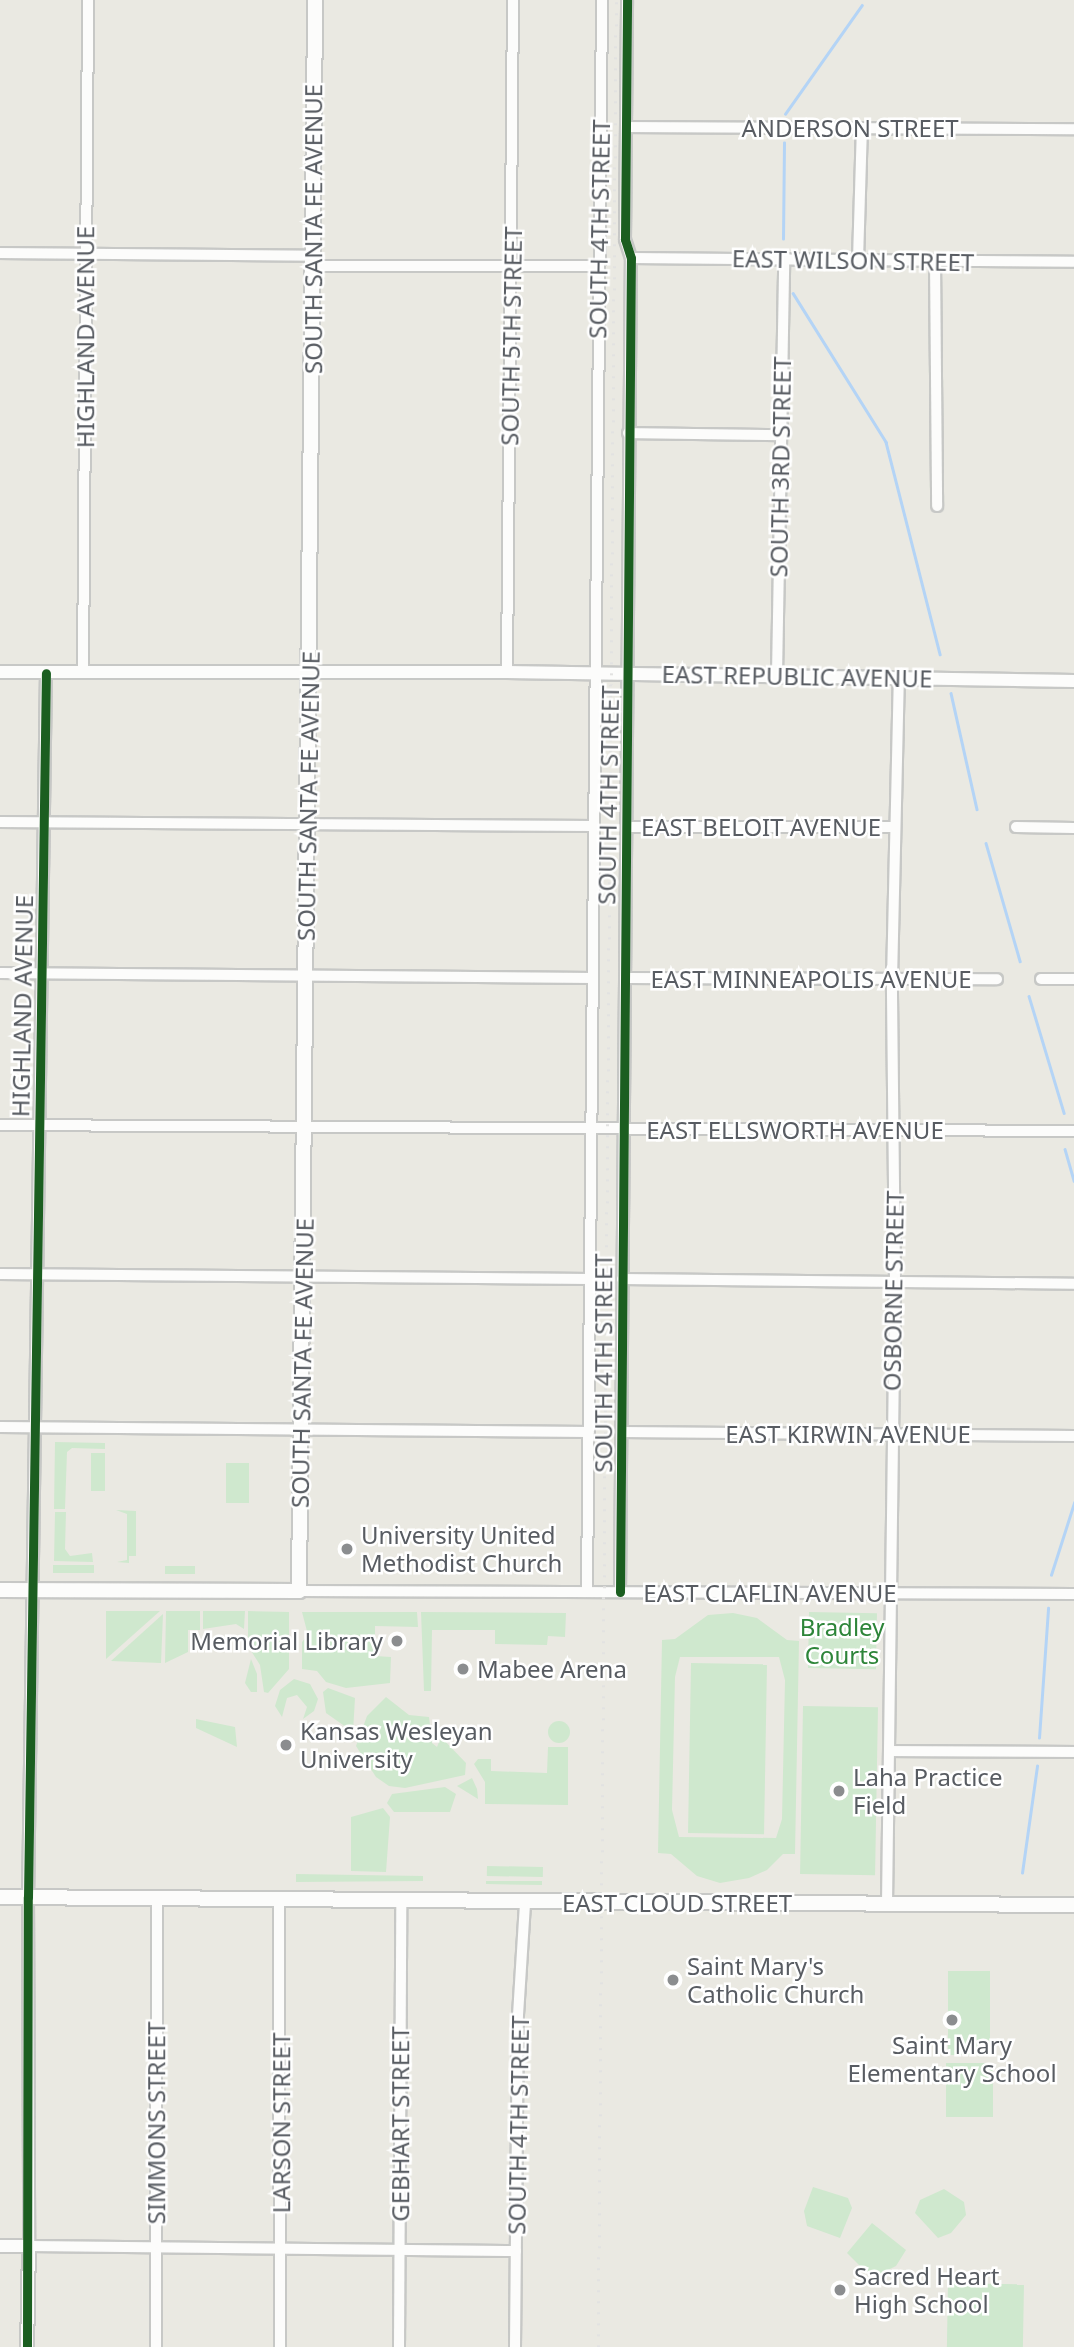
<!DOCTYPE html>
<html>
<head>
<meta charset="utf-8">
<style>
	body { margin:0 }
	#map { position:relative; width:1074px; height:2347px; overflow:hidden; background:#eae9e2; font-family:"Noto Sans",sans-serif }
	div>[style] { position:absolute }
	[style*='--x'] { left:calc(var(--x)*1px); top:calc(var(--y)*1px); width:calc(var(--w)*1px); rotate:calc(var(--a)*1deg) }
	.green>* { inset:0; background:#cfe8ce; transform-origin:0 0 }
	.round { border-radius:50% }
	.stream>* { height:2.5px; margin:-1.25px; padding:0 1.25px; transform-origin:1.25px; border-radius:1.25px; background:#b4d4f6 }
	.roads { filter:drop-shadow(2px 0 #c7c8c6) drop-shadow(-2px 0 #c7c8c6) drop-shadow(0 2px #c7c8c6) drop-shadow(0 -2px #c7c8c6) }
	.minor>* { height:10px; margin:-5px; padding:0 5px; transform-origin:5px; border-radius:5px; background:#fcfcfb }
	.tertiary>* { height:12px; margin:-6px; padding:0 6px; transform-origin:6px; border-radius:6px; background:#fcfcfb }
	.secondary>* { height:14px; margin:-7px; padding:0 7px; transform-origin:7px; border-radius:7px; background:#fcfcfb }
	.rail>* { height:2.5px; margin-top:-1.25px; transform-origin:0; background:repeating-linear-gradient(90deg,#e2e2e1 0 2px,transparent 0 11px) }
	.cycleway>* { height:9px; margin:-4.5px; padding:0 4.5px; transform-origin:4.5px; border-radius:4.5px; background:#1b5e20 }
	.dots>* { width:19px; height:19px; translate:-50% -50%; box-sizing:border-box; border:4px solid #fff; border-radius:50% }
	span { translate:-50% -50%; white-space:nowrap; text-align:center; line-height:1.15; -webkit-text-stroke:5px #fff; paint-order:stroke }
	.street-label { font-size:24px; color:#585c62 }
	.poi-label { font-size:24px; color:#585c62 }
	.left { translate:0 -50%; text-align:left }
	.right { translate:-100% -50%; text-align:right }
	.park-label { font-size:24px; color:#2d8539 }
</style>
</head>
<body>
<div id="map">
	<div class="green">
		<div style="clip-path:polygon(55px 1442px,105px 1443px,105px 1449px,72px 1448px,67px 1452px,65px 1509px,54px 1509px)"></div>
		<div style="left:91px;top:1453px;width:14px;height:38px"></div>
		<div style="left:226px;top:1463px;width:23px;height:40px"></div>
		<div style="clip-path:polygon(116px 1510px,136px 1511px,136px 1556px,129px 1556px,129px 1563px,117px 1562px,127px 1560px,127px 1514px)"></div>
		<div style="clip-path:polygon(55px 1512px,66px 1512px,65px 1549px,70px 1556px,92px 1553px,93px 1562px,54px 1561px)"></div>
		<div style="left:53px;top:1565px;width:41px;height:8px"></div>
		<div style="left:165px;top:1566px;width:30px;height:8px"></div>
		<div style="clip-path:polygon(106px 1611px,160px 1611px,106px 1659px)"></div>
		<div style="clip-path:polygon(166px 1611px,200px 1611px,200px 1630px,188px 1630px,188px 1652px,165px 1663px)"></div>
		<div style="clip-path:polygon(203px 1611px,245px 1611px,244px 1629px,236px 1624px,203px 1629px)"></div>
		<div style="clip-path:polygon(248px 1611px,289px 1612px,289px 1669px,268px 1693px,264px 1692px,260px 1665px,248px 1646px)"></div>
		<div style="clip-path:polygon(302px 1612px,417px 1612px,418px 1627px,375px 1626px,375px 1656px,391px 1657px,390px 1683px,346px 1688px,326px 1682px,317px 1671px,302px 1669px,302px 1642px,308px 1635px)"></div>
		<div style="clip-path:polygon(421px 1612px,566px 1613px,565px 1637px,548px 1636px,547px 1645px,495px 1644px,495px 1630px,432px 1630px,431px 1691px,424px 1691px)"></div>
		<div style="left:809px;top:1612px;width:68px;height:56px;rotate:1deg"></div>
		<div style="clip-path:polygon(evenodd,733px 1613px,757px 1618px,787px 1640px,799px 1641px,795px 1854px,783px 1854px,767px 1870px,749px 1878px,720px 1883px,697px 1876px,671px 1854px,658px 1853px,662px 1640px,675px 1639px,708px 1615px,733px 1613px,680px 1657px,779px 1657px,785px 1680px,782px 1819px,776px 1838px,679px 1837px,672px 1810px,675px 1677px,680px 1657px)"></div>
		<div style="clip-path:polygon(163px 1614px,161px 1663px,111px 1661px)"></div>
		<div style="clip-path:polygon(251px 1659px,257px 1674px,257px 1692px,251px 1692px,245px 1683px)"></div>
		<div style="left:691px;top:1663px;width:76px;height:170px;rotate:1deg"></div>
		<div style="clip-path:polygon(294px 1679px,310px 1684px,318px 1699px,314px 1711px,303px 1719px,307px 1707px,297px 1695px,287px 1698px,282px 1717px,275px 1706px,280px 1690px)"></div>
		<div style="clip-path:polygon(328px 1688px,355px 1698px,353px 1732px,326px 1713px,323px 1692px)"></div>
		<div style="clip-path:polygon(386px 1697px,409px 1715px,429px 1717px,432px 1743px,437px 1747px,441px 1737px,466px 1763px,465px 1775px,405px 1788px,389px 1786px,376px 1777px,356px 1746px,367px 1716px)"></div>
		<div style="left:803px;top:1706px;width:75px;height:168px;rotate:1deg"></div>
		<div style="clip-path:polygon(196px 1719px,235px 1727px,237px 1747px,196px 1728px)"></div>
		<div class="round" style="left:548px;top:1721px;width:22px;height:22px"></div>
		<div style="clip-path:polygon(548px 1747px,568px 1747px,568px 1805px,485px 1804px,485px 1782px,474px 1764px,478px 1759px,491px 1759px,491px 1771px,547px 1773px)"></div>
		<div style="clip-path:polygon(472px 1778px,477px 1789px,478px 1799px,457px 1786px)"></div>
		<div style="clip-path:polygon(445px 1787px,456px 1794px,450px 1812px,394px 1812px,387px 1803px,392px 1794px)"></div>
		<div style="clip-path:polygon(383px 1808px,390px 1817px,386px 1872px,351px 1871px,351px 1817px)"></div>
		<div style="left:487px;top:1866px;width:56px;height:10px;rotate:1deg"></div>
		<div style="clip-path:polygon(296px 1874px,423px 1876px,423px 1881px,296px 1882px)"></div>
		<div style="clip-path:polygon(486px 1881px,542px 1881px,542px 1885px,486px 1884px)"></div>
		<div style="left:948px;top:1971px;width:42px;height:84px"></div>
		<div style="left:946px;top:2063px;width:47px;height:54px"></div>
		<div style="clip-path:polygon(813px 2187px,848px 2198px,852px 2208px,840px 2238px,807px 2226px,804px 2211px)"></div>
		<div style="clip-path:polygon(944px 2189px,964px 2202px,966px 2215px,951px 2233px,938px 2238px,915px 2213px,920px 2200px)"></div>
		<div style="clip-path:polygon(872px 2223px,906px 2250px,896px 2266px,878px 2275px,866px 2272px,847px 2253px)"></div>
		<div style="left:948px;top:2283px;width:76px;height:64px;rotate:1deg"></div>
	</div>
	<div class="stream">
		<div style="--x:785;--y:114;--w:133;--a:-54.8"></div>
		<div style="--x:783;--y:239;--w:96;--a:-89.4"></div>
		<div style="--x:793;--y:293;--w:176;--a:58"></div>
		<div style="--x:886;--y:442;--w:219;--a:75.7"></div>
		<div style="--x:951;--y:693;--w:119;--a:77.4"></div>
		<div style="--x:986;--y:843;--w:123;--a:73.9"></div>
		<div style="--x:1029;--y:996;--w:122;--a:73.3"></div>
		<div style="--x:1065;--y:1149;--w:33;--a:74"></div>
		<div style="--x:1051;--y:1575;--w:76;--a:-72.3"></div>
		<div style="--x:1039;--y:1738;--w:130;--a:-86"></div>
		<div style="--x:1022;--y:1873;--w:108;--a:-82"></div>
	</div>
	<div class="roads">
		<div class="minor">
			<div style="--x:626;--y:127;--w:448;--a:0.3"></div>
			<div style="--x:0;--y:253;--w:313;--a:0.5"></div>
			<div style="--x:631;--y:258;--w:443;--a:0.5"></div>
			<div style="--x:858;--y:260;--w:132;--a:-88.3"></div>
			<div style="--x:935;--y:261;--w:245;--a:89.5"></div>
			<div style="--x:313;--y:266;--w:285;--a:0"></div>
			<div style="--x:628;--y:433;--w:151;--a:0.8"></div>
			<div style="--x:507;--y:672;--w:672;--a:-89.49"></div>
			<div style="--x:46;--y:673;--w:1224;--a:90.84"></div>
			<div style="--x:28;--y:1897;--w:349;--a:89.8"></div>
			<div style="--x:29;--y:2246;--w:487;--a:0.6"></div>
			<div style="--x:83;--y:673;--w:673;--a:-89.57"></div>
			<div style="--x:777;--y:675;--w:416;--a:-89"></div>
			<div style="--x:0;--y:822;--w:593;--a:0.39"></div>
			<div style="--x:627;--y:827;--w:267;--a:0"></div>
			<div style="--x:1016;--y:827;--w:58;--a:1"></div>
			<div style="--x:0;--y:973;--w:593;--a:0.48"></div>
			<div style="--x:625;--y:978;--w:372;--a:0.2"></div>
			<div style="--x:1041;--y:979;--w:33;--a:0"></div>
			<div style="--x:0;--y:1125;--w:1074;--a:0.32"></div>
			<div style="--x:0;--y:1274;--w:590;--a:0.49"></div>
			<div style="--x:622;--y:1279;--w:452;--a:0.6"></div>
			<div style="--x:0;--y:1427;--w:589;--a:0.49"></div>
			<div style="--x:622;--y:1432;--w:452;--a:0.5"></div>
			<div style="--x:299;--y:1591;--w:775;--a:0.22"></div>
			<div style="--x:587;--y:1592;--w:1592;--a:-89.46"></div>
			<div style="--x:620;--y:1592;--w:1334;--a:-89.53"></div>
			<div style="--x:631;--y:258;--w:20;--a:-108"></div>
			<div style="--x:625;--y:239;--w:239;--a:-89.5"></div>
			<div style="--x:890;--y:1751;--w:184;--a:0.3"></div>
			<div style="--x:279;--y:1900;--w:447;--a:89.9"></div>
			<div style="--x:887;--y:1904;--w:623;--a:-89.26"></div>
			<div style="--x:895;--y:1281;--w:301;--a:-90.6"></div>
			<div style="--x:892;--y:980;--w:303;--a:-88.7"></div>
			<div style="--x:156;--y:2347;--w:449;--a:-89.9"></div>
			<div style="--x:399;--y:2347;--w:446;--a:-89.7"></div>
			<div style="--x:515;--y:2347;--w:332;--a:-89.5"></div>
			<div style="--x:518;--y:2015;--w:112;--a:-86.4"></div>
		</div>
		<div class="tertiary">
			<div style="--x:0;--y:672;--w:507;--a:0"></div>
			<div style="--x:507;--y:672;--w:567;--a:0.91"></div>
			<div style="--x:0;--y:2246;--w:29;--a:0"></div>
			<div style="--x:29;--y:2246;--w:101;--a:91.1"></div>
		</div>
		<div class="secondary">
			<div style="--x:0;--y:1590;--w:299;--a:0.2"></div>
			<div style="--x:299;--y:1591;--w:1591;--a:-89.42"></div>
			<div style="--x:0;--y:1897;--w:1074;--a:0.43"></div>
		</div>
	</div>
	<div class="rail">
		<div style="--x:598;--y:2347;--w:2347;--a:-89.56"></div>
	</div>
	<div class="cycleway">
		<div style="--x:620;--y:1592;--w:1334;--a:-89.53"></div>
		<div style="--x:631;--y:258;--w:20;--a:-108"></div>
		<div style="--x:625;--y:239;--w:239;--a:-89.5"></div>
		<div style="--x:27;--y:2347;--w:450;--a:-89.9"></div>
		<div style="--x:28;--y:1897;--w:1224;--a:-89.16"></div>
	</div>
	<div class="dots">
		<div style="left:347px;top:1549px;background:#8b8d8f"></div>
		<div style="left:397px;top:1641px;background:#8b8d8f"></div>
		<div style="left:463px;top:1669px;background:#8b8d8f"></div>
		<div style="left:286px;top:1745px;background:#8b8d8f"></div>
		<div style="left:839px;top:1791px;background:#8b8d8f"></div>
		<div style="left:673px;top:1980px;background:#8b8d8f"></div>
		<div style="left:952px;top:2020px;background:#8b8d8f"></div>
		<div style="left:840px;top:2290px;background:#8b8d8f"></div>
	</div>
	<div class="street-label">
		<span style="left:850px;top:128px">ANDERSON STREET</span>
		<span style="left:313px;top:229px;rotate:-90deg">SOUTH SANTA FE AVENUE</span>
		<span style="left:599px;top:229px;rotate:-89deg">SOUTH 4TH STREET</span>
		<span style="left:853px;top:260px;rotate:1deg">EAST WILSON STREET</span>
		<span style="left:511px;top:336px;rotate:-89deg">SOUTH 5TH STREET</span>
		<span style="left:85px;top:337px;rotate:-90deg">HIGHLAND AVENUE</span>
		<span style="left:780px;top:467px;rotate:-89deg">SOUTH 3RD STREET</span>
		<span style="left:797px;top:676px;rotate:1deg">EAST REPUBLIC AVENUE</span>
		<span style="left:608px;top:795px;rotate:-89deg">SOUTH 4TH STREET</span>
		<span style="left:308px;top:796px;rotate:-89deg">SOUTH SANTA FE AVENUE</span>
		<span style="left:761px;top:827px">EAST BELOIT AVENUE</span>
		<span style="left:811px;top:979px">EAST MINNEAPOLIS AVENUE</span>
		<span style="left:22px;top:1006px;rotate:-89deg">HIGHLAND AVENUE</span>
		<span style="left:795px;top:1130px">EAST ELLSWORTH AVENUE</span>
		<span style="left:893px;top:1291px;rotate:-89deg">OSBORNE STREET</span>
		<span style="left:302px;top:1363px;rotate:-89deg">SOUTH SANTA FE AVENUE</span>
		<span style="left:603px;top:1363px;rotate:-90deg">SOUTH 4TH STREET</span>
		<span style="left:848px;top:1434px">EAST KIRWIN AVENUE</span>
		<span style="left:770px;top:1593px">EAST CLAFLIN AVENUE</span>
		<span style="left:677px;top:1903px">EAST CLOUD STREET</span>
		<span style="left:156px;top:2123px;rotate:-90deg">SIMMONS STREET</span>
		<span style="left:281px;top:2123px;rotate:-90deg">LARSON STREET</span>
		<span style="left:400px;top:2124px;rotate:-90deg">GEBHART STREET</span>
		<span style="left:518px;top:2125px;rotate:-89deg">SOUTH 4TH STREET</span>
	</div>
	<div class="poi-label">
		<span class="left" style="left:361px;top:1549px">University United<br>Methodist Church</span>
		<span class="right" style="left:383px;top:1641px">Memorial Library</span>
		<span class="left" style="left:477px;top:1669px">Mabee Arena</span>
		<span class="left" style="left:300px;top:1745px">Kansas Wesleyan<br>University</span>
		<span class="left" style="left:853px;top:1791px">Laha Practice<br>Field</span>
		<span class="left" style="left:687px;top:1980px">Saint Mary's<br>Catholic Church</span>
		<span style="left:952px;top:2059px">Saint Mary<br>Elementary School</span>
		<span class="left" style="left:854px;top:2290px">Sacred Heart<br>High School</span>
	</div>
	<div class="park-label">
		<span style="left:842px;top:1641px">Bradley<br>Courts</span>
	</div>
</div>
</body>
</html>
